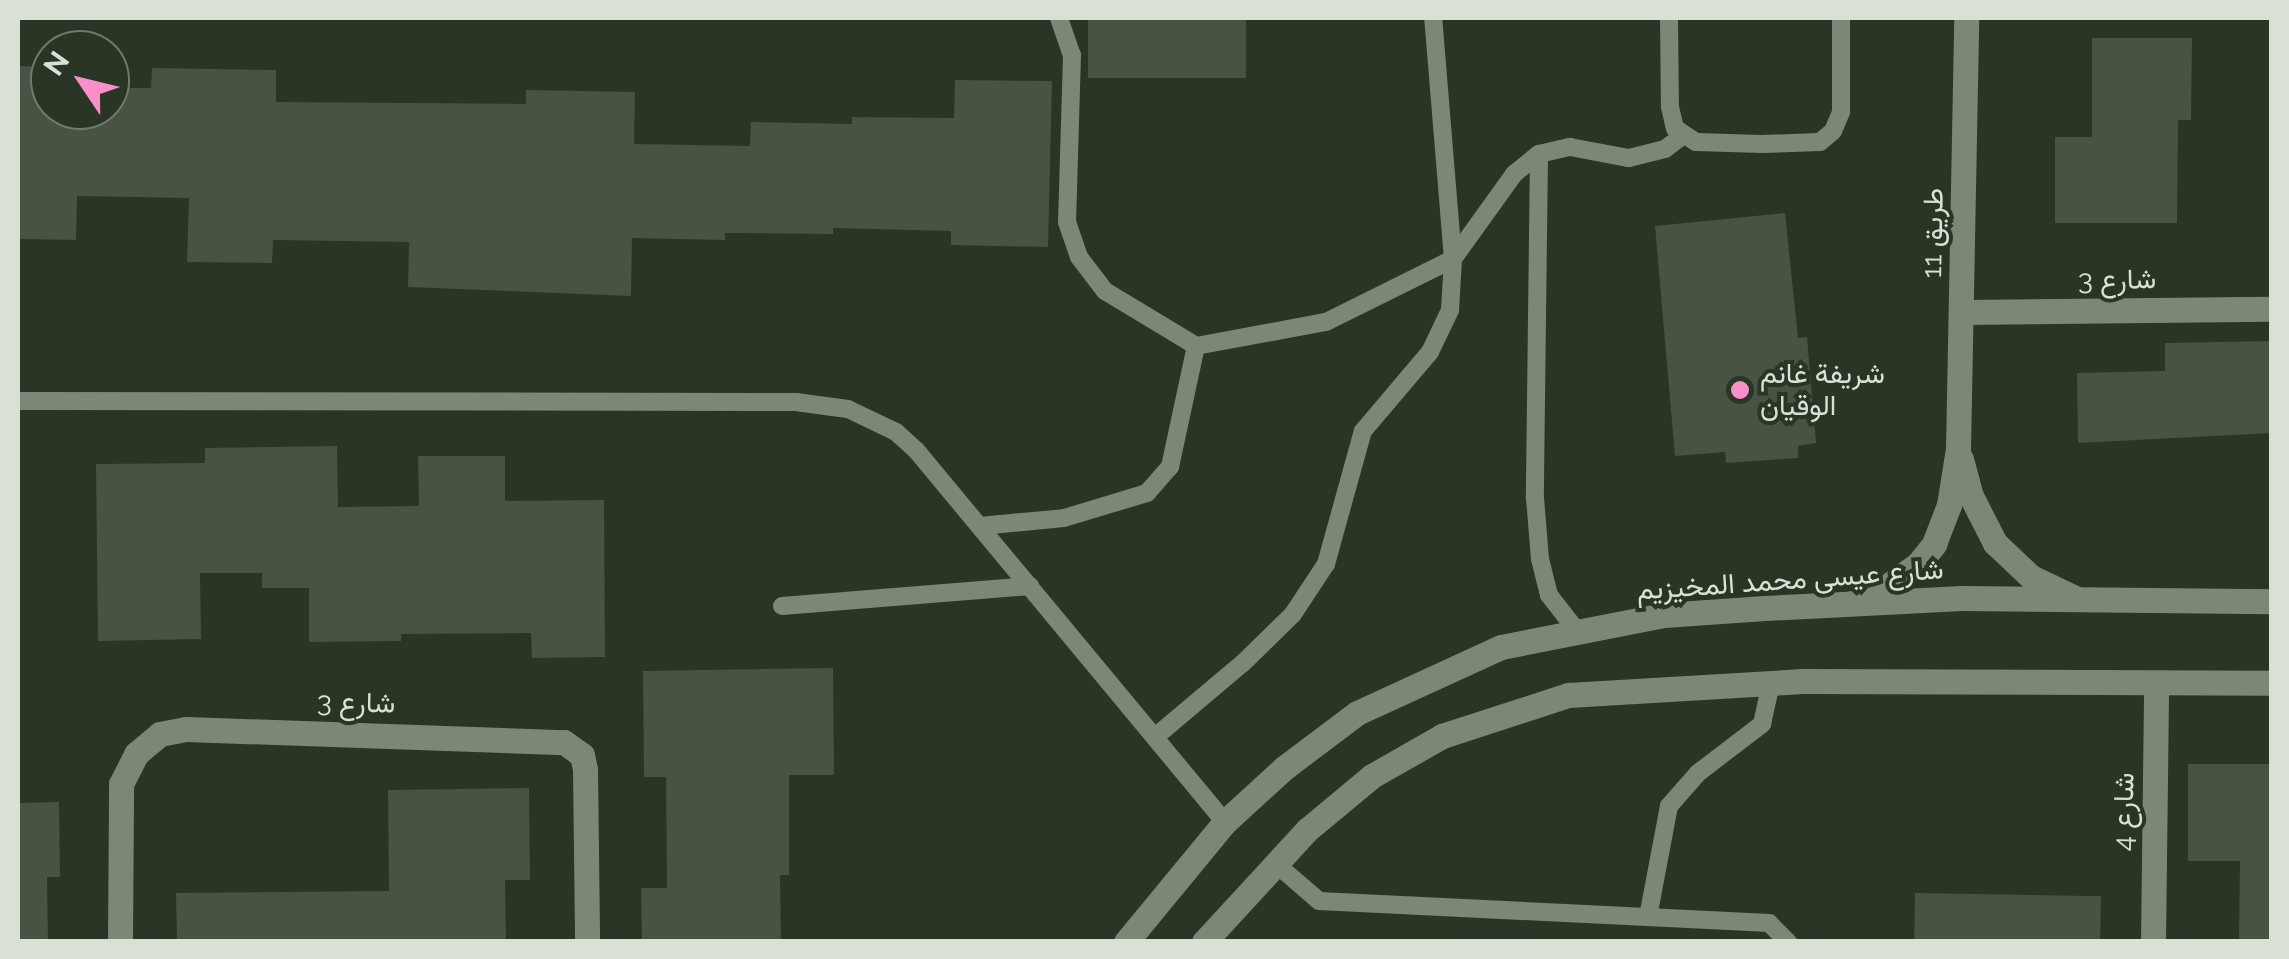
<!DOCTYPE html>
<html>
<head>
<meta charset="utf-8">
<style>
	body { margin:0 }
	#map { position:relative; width:2289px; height:959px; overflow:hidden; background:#293525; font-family:Raleway,Vazirmatn,sans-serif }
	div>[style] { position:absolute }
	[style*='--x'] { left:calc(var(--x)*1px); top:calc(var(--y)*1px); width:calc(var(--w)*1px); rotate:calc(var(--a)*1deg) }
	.building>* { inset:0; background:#475343; transform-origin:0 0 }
	.lane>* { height:18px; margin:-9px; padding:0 9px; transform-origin:9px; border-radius:9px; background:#7b8876 }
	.street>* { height:25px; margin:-12.5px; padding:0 12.5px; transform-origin:12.5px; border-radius:12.5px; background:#7b8876 }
	.secondary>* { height:25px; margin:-12.5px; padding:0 12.5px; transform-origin:12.5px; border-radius:12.5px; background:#7b8876 }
	.dots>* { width:28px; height:28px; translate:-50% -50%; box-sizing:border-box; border:5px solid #293525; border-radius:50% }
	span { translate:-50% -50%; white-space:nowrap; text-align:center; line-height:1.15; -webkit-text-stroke:8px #293525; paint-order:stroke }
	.street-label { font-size:28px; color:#d9e1d7 }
	.poi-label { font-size:28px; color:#d9e1d7 }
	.left { translate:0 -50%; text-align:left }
	.frame { position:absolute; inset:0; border:20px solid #d9e1d7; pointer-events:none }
	.north { position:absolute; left:30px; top:30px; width:100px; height:100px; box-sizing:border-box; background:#293525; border:2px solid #6f7a6c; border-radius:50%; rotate:305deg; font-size:28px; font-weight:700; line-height:40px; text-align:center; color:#d9e1d7 }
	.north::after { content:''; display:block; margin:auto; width:35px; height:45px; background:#f98fc9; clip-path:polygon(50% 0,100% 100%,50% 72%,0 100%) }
</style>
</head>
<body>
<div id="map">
	<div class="building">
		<div style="left:1088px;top:18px;width:158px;height:60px"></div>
		<div style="clip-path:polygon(2092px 38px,2192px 38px,2191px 120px,2178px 120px,2177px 223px,2055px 223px,2055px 137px,2092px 137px)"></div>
		<div style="clip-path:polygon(18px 66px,50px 67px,50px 110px,110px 110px,110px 88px,151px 88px,152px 68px,276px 70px,276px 102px,526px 104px,526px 90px,635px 92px,634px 144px,750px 146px,751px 122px,852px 124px,852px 117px,954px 118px,955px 80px,1052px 81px,1048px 247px,951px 245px,951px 231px,833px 228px,833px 234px,725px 233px,725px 240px,632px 238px,631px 296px,408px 287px,409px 242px,273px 240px,272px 263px,187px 262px,189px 198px,77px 196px,76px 240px,18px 239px)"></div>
		<div style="clip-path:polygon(1785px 213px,1798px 338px,1807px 337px,1816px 443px,1798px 446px,1798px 458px,1726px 463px,1725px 452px,1675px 456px,1655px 226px)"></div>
		<div style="clip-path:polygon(2272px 341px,2272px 433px,2078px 443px,2077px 373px,2165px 371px,2165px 343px)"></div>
		<div style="clip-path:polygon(337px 446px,338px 507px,419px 506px,418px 456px,505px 456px,505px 501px,604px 500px,605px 657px,532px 658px,531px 633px,401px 634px,401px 641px,309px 642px,309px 588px,262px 588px,262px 573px,200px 573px,201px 639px,98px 641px,96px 464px,205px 463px,205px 448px)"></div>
		<div style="clip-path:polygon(833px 668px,834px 775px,789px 775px,789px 875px,780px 875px,781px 942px,642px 942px,641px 888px,667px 888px,666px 777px,644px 777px,643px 671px)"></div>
		<div style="clip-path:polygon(2188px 764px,2272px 764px,2272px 942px,2239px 942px,2240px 861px,2188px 861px)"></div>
		<div style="clip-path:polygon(529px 788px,530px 880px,505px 880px,506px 942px,177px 942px,176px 893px,389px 891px,388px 790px)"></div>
		<div style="clip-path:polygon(59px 802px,60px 877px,47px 877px,48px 942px,18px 942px,18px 803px)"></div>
		<div style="left:1915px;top:893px;width:186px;height:49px;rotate:1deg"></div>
	</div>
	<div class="lane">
		<div style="--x:1059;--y:18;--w:39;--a:71"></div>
		<div style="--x:1072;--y:55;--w:167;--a:91.7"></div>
		<div style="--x:1067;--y:222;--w:37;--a:71"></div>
		<div style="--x:1079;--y:257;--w:43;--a:52.6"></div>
		<div style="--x:1105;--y:291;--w:106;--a:31.1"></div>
		<div style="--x:1196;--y:346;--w:132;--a:-10.5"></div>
		<div style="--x:1326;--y:322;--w:142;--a:-26.4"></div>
		<div style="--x:1453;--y:259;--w:105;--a:-54.3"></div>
		<div style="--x:1514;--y:174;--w:32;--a:-39"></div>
		<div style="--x:1539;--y:154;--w:32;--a:-13"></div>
		<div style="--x:1570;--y:147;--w:60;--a:10.6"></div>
		<div style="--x:1629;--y:158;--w:37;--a:-14"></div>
		<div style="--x:1665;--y:149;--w:21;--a:-37"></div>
		<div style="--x:1669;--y:18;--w:89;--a:89.4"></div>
		<div style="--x:1670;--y:107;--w:22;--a:77"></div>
		<div style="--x:1675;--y:128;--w:25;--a:34"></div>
		<div style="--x:1696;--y:142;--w:66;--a:1.7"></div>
		<div style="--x:1762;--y:144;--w:58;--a:-2"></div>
		<div style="--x:1820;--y:142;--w:17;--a:-40"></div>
		<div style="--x:1833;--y:131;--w:21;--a:-67"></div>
		<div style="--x:1841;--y:112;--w:94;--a:-90"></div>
		<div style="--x:1539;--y:154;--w:344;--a:90.7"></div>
		<div style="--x:1535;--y:498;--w:61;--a:85.3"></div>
		<div style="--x:1540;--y:559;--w:37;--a:76"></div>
		<div style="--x:1549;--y:595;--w:46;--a:52.1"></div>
		<div style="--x:18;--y:401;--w:778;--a:0.07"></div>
		<div style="--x:796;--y:402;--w:52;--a:7.7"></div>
		<div style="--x:848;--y:409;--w:53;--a:25.6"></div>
		<div style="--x:896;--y:432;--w:27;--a:42"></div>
		<div style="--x:916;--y:450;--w:484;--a:50.3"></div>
		<div style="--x:980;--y:526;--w:84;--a:-5.4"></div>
		<div style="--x:1064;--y:518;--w:87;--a:-16.8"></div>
		<div style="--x:1147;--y:493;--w:35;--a:-49"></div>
		<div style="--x:1170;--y:467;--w:124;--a:-77.9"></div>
		<div style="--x:782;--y:606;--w:249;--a:-4.6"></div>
		<div style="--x:1155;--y:737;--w:115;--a:-40.1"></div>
		<div style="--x:1243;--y:663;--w:70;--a:-44.4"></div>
		<div style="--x:1293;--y:614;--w:60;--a:-56.6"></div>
		<div style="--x:1326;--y:564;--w:138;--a:-74.5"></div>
		<div style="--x:1363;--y:431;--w:104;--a:-49.7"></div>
		<div style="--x:1430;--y:352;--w:47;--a:-64.5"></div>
		<div style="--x:1450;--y:310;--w:51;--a:-86.6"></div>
		<div style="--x:1453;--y:259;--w:242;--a:-94.7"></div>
		<div style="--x:1275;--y:863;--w:58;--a:40.8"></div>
		<div style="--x:1319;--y:901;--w:451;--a:2.8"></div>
		<div style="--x:1769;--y:923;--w:27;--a:45"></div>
		<div style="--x:1648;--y:917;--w:113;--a:-79.3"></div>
		<div style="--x:1669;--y:806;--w:44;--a:-48.7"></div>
		<div style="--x:1698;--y:773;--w:81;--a:-37.4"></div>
		<div style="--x:1762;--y:724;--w:42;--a:-77.6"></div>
	</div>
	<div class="street">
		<div style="--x:1963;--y:312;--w:309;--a:-0.6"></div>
		<div style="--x:1961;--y:459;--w:38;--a:75"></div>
		<div style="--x:1971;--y:496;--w:53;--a:62.9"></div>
		<div style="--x:1995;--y:543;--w:50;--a:43.4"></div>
		<div style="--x:2031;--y:577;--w:49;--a:25.5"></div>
		<div style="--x:1855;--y:602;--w:25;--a:-21"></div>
		<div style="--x:1878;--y:593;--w:49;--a:-35.9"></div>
		<div style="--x:1918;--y:564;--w:26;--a:-51"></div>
		<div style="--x:1934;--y:544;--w:42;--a:-69"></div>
		<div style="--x:1949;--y:505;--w:57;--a:-80.9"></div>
		<div style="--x:1958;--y:449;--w:431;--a:-88.9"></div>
		<div style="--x:120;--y:942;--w:158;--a:-89.6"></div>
		<div style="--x:121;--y:784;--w:34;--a:-63"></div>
		<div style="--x:136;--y:754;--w:31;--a:-40"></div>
		<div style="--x:160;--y:734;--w:26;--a:-11"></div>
		<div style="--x:186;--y:729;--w:378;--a:2"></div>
		<div style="--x:564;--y:742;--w:22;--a:36"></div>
		<div style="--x:582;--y:755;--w:14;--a:78"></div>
		<div style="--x:585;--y:769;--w:173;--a:89.3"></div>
		<div style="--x:2153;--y:942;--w:259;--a:-89.3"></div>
	</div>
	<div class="secondary">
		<div style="--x:1126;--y:942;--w:156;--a:-50.5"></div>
		<div style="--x:1225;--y:822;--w:80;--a:-42.5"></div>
		<div style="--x:1284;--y:768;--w:91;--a:-37"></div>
		<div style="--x:1357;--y:713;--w:158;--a:-24.6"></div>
		<div style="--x:1501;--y:647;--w:166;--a:-11.1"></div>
		<div style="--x:1664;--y:615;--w:101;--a:-4"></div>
		<div style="--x:1765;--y:608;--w:197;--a:-2.9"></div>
		<div style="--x:1962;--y:598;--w:310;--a:0.6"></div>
		<div style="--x:1204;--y:942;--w:152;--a:-47.4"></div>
		<div style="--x:1307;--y:830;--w:85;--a:-39.7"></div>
		<div style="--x:1372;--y:776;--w:81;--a:-29.7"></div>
		<div style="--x:1442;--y:736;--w:133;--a:-18"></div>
		<div style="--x:1568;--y:695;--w:235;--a:-3.4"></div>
		<div style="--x:1803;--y:681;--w:469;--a:0.2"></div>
	</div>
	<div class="dots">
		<div style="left:1740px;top:390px;background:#f98fc9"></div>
	</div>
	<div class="street-label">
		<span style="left:1933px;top:233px;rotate:-89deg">طريق 11</span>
		<span style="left:2117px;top:280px;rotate:-1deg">شارع 3</span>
		<span style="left:1790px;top:580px;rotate:-4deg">شارع عيسى محمد المخيزيم</span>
		<span style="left:356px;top:703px;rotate:1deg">شارع 3</span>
		<span style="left:2124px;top:812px;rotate:-89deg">شارع 4</span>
	</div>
	<div class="poi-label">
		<span class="left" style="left:1760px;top:390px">شريفة غانم<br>الوقيان</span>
	</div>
	<div class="frame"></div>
	<div class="north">N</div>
</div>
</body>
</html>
